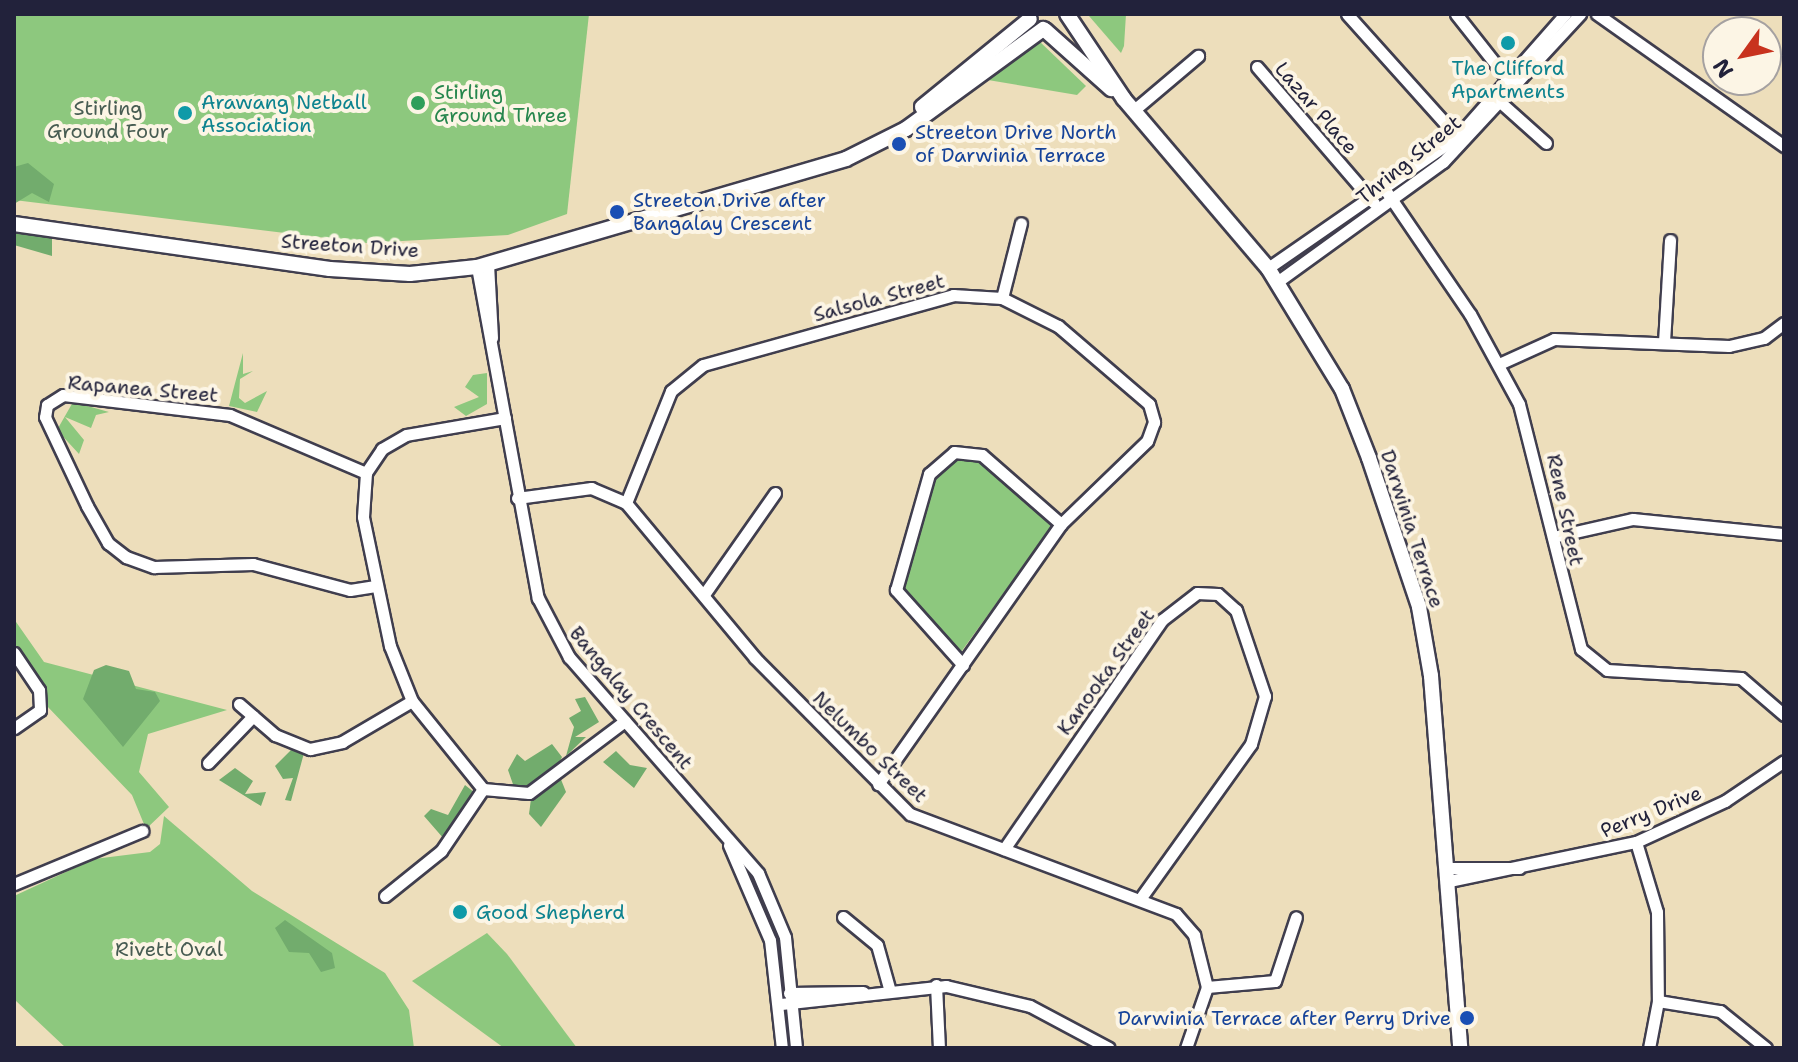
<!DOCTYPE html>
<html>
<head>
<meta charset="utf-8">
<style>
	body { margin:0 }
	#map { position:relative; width:1798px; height:1062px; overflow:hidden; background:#eddebb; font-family:"Shantell Sans",sans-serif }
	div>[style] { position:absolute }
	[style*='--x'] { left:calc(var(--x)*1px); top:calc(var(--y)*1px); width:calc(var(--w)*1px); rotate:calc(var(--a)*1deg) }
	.green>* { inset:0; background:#8dc87e }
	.forest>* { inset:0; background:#72ac6d }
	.roads { filter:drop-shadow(2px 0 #403e4e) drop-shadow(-2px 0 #403e4e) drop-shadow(0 2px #403e4e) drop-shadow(0 -2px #403e4e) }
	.minor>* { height:11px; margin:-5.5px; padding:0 5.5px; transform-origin:5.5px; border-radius:5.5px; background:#fff }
	.major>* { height:14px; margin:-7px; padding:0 7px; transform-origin:7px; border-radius:7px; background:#fff }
	.dots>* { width:22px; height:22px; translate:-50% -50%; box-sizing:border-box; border:4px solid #fcf5e5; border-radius:50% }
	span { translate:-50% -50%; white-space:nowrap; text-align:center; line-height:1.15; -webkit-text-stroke:8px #fcf5e5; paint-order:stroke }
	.culture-label { font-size:20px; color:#0d838f }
	.left { translate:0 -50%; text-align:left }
	.leisure-label { font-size:20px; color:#27864d }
	.park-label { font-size:20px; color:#475c52 }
	.street-label { font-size:20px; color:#22223b }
	.transit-label { font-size:20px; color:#164399 }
	.right { translate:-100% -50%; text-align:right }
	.frame { position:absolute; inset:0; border:16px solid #22223b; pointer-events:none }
	.north { position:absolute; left:1702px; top:16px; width:80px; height:80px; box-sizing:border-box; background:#fcf5e5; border:2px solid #a5a1a1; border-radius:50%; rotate:237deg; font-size:22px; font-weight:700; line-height:32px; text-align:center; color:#22223b }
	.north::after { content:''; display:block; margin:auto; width:28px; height:36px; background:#c8321e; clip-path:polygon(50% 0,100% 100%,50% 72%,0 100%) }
</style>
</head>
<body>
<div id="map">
	<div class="green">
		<div style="clip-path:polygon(14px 14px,589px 14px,567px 214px,508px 235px,367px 243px,14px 200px)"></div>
		<div style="clip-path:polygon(1126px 14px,1124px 46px,1121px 53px,1089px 16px)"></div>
		<div style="clip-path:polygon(1038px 40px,1086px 86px,1077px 95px,988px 80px)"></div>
		<div style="clip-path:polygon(243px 353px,243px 374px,253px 371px,240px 379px,239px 398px,245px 403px,267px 391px,257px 412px,229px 406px)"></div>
		<div style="clip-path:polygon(487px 373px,487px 404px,466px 416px,454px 407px,479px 397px,465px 387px,473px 375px)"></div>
		<div style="clip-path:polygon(73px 402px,109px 412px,96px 415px,91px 428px,65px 417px,84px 440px,79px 454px,57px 430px)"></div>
		<div style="clip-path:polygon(964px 455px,977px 458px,1053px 525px,961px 652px,902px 590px,938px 470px)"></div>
		<div style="clip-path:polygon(14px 619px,44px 662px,227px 710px,148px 734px,139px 772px,169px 807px,146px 829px,132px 795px,47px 706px,14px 652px)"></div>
		<div style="clip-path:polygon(164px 816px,252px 891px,385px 973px,409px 1010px,414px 1048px,66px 1048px,15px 1000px,14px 896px,94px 859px,150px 852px,160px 844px)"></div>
		<div style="clip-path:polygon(487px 933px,507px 954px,577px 1048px,504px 1048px,412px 981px)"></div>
	</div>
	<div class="forest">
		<div style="clip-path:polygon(28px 163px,54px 184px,49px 202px,32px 193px,14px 204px,14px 167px)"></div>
		<div style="clip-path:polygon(14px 230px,52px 235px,52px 256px,14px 245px)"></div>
		<div style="clip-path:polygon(106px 665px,129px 671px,136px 689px,155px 692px,160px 701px,123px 747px,83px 699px,94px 670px)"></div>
		<div style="clip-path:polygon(585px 697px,599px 722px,575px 737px,586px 737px,566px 756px,574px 727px,569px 718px,581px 711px,575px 699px)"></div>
		<div style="clip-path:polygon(552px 744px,562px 757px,556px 770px,533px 788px,515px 790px,508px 770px,517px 754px,525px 761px)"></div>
		<div style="clip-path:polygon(291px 750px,304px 753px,291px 801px,285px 800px,293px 778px,283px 779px,275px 766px)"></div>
		<div style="clip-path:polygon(616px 751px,630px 765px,647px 768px,634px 788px,603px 762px)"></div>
		<div style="clip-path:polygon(235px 768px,253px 781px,245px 794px,266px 792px,261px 806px,219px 780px)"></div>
		<div style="clip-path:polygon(560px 777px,566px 792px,541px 827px,529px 814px,531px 799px)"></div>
		<div style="clip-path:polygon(465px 785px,475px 793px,444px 839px,424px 816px,431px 809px,448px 815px)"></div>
		<div style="clip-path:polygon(285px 920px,332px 953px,335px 968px,321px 972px,309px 953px,289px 952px,275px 928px)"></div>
	</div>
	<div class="roads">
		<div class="minor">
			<div style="--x:1347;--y:14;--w:171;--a:48.1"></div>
			<div style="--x:1456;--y:14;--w:90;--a:51.7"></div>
			<div style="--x:1597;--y:14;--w:229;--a:35.2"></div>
			<div style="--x:1257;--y:67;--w:179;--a:49.3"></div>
			<div style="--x:1499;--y:101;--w:63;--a:41.8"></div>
			<div style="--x:1134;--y:110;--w:84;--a:-40.2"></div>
			<div style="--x:1386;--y:191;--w:149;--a:55.7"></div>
			<div style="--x:1470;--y:314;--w:102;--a:61.4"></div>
			<div style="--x:1519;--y:404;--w:253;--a:75.8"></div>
			<div style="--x:1581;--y:649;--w:33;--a:39"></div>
			<div style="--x:1607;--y:670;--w:134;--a:3.4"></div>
			<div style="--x:1741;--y:678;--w:57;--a:40.7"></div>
			<div style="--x:488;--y:264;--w:74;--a:86.9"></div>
			<div style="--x:477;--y:267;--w:337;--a:79.6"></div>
			<div style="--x:538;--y:598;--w:67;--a:62.3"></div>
			<div style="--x:569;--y:657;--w:287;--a:48.8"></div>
			<div style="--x:758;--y:873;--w:69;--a:67.1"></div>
			<div style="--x:785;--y:937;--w:112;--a:84.3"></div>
			<div style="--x:1268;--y:268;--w:230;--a:-34.7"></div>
			<div style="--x:1457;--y:137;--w:164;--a:-48.7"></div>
			<div style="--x:1277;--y:282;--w:205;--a:-35.9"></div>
			<div style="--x:1443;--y:162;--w:202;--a:-47.2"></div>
			<div style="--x:1002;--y:298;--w:77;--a:-75.8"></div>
			<div style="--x:1664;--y:342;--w:102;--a:-86.6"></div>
			<div style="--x:1499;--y:364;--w:60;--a:-24.4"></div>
			<div style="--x:1554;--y:339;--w:175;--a:2.3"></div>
			<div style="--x:1729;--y:346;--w:36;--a:-13"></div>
			<div style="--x:1764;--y:338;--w:25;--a:-37"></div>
			<div style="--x:505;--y:418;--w:100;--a:170.3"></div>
			<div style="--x:406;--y:435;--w:28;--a:150"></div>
			<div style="--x:382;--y:449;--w:29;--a:124"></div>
			<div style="--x:366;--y:473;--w:44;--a:93.9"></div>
			<div style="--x:363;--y:517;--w:132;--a:78.2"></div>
			<div style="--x:390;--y:646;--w:59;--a:68.2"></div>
			<div style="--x:412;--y:701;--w:113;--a:51.1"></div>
			<div style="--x:483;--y:789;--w:46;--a:5"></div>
			<div style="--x:529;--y:793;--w:120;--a:-36.9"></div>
			<div style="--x:366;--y:473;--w:148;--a:-156.9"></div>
			<div style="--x:230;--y:415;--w:168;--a:-173.2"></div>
			<div style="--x:63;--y:395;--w:19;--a:148"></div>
			<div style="--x:47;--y:405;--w:12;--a:99"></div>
			<div style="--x:45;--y:417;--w:98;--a:64.7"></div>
			<div style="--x:87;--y:506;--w:43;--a:60.4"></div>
			<div style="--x:108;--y:543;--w:23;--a:38"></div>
			<div style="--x:126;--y:557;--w:30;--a:20"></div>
			<div style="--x:154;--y:567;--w:99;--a:-1.7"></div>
			<div style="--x:253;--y:564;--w:100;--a:15"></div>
			<div style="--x:350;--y:590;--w:24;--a:-9"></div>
			<div style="--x:517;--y:498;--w:75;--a:-7.7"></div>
			<div style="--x:591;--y:488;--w:38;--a:23"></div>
			<div style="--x:626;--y:503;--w:202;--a:50.2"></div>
			<div style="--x:755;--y:658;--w:220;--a:45.2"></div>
			<div style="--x:910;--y:814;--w:284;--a:20.6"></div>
			<div style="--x:1176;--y:914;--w:28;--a:49"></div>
			<div style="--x:1194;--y:935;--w:54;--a:76"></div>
			<div style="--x:1207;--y:987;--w:65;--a:109"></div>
			<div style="--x:626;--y:503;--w:121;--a:-68.1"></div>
			<div style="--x:671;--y:391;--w:41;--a:-39.1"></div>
			<div style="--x:703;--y:365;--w:260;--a:-15.6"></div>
			<div style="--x:953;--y:295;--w:49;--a:3.5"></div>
			<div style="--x:1002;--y:298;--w:63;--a:26.6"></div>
			<div style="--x:1058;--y:326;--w:120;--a:40.6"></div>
			<div style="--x:1149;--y:404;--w:19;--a:74"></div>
			<div style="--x:1154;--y:422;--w:20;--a:110"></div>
			<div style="--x:1147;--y:441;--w:120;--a:136"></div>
			<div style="--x:1061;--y:524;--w:318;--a:125.1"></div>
			<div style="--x:1553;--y:537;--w:82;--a:-12.7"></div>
			<div style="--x:1633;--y:519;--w:152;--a:5.7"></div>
			<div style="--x:705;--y:593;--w:122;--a:-55"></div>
			<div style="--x:14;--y:653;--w:45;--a:56"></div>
			<div style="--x:39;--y:690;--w:20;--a:87"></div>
			<div style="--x:40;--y:710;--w:32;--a:145"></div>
			<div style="--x:963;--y:665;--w:101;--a:-131.8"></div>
			<div style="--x:896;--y:590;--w:121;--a:-74.1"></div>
			<div style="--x:929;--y:474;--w:33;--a:-41"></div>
			<div style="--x:954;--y:452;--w:28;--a:6"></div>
			<div style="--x:982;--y:455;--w:105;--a:41.1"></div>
			<div style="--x:239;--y:704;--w:48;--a:40.7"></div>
			<div style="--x:275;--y:735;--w:38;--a:22"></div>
			<div style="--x:310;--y:749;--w:33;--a:-12"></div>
			<div style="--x:342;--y:742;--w:81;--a:-30.4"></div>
			<div style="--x:208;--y:763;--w:65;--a:-46.2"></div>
			<div style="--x:1636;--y:842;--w:73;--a:73.3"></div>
			<div style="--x:1657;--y:912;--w:89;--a:89.4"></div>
			<div style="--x:1658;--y:1001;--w:48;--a:100.8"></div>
			<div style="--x:729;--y:845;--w:103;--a:66.7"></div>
			<div style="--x:770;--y:940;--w:109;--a:83.7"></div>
			<div style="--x:1004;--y:849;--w:278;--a:-55.4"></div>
			<div style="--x:1162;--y:620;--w:44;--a:-37.6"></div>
			<div style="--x:1197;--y:593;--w:21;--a:3"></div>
			<div style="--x:1218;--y:594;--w:24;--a:42"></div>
			<div style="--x:1236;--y:610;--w:91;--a:71.4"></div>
			<div style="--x:1265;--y:696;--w:50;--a:106.3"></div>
			<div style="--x:1251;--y:744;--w:187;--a:125.6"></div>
			<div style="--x:1448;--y:868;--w:71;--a:0"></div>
			<div style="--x:1449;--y:881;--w:191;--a:-11.8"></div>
			<div style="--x:1636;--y:842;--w:98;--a:-24.7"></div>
			<div style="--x:1725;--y:801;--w:71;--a:-34.1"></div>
			<div style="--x:14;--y:884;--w:139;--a:-22.5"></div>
			<div style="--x:385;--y:896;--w:72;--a:-38.8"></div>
			<div style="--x:441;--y:851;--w:75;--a:-55.9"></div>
			<div style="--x:843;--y:917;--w:44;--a:39.5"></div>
			<div style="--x:877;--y:945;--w:45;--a:74.4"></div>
			<div style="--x:936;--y:985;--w:63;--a:87.3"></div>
			<div style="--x:1207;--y:987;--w:68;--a:-5"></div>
			<div style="--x:1275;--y:981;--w:67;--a:-71.8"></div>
			<div style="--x:789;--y:993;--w:74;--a:-0.8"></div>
			<div style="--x:1658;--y:1001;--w:63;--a:9.2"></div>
			<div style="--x:1720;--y:1011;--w:59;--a:38.8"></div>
			<div style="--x:781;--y:1004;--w:166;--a:-6.2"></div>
			<div style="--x:946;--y:986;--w:86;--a:13.4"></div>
			<div style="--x:1030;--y:1006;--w:89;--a:28"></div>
		</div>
		<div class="major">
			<div style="--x:1067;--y:14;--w:102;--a:56.2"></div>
			<div style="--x:1124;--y:99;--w:222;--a:49.6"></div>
			<div style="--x:1268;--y:268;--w:142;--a:58.6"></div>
			<div style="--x:1342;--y:389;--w:74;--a:68.6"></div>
			<div style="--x:1369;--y:458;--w:157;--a:71.4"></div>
			<div style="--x:1419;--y:607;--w:70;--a:80.1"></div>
			<div style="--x:1431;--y:676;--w:373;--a:85.5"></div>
			<div style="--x:1045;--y:30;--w:89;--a:41.8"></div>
			<div style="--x:922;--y:107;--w:139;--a:-39.2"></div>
			<div style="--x:14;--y:224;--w:319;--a:8.1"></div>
			<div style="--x:330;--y:269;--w:80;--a:3.6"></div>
			<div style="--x:410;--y:274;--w:67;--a:-6"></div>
			<div style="--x:477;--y:267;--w:384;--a:-16.3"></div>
			<div style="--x:846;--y:159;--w:67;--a:-26.6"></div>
			<div style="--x:906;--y:129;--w:170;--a:-36.1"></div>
		</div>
	</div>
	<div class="dots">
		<div style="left:1508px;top:43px;background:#0f9aa8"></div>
		<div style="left:418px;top:103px;background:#2e9e5b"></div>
		<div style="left:185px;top:113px;background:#0f9aa8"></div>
		<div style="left:899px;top:144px;background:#1a4fb4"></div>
		<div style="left:617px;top:212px;background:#1a4fb4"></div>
		<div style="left:460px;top:912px;background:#0f9aa8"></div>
		<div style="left:1467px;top:1018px;background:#1a4fb4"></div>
	</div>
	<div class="culture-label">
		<span style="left:1508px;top:80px">The Clifford<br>Apartments</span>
		<span class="left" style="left:201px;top:114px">Arawang Netball<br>Association</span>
		<span class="left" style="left:476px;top:912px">Good Shepherd</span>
	</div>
	<div class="leisure-label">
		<span class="left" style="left:434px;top:104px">Stirling<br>Ground Three</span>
	</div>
	<div class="park-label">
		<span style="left:108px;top:120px">Stirling<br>Ground Four</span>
		<span style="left:169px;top:949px">Rivett Oval</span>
	</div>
	<div class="street-label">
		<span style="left:1316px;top:108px;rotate:49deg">Lazar Place</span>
		<span style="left:1409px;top:160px;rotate:-39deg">Thring Street</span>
		<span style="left:350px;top:246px;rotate:4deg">Streeton Drive</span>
		<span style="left:879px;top:298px;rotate:-15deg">Salsola Street</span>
		<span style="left:143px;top:389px;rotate:5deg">Rapanea Street</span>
		<span style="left:1565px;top:510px;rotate:78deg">Rene Street</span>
		<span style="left:1412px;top:529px;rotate:72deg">Darwinia Terrace</span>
		<span style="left:1106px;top:672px;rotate:-54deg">Kanooka Street</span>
		<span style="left:631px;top:698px;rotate:50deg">Bangalay Crescent</span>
		<span style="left:870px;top:747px;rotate:44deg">Nelumbo Street</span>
		<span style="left:1651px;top:812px;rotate:-22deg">Perry Drive</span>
	</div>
	<div class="transit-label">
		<span class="left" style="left:915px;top:144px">Streeton Drive North<br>of Darwinia Terrace</span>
		<span class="left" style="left:633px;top:212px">Streeton Drive after<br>Bangalay Crescent</span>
		<span class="right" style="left:1451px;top:1018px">Darwinia Terrace after Perry Drive</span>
	</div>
	<div class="frame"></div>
	<div class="north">N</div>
</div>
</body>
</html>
